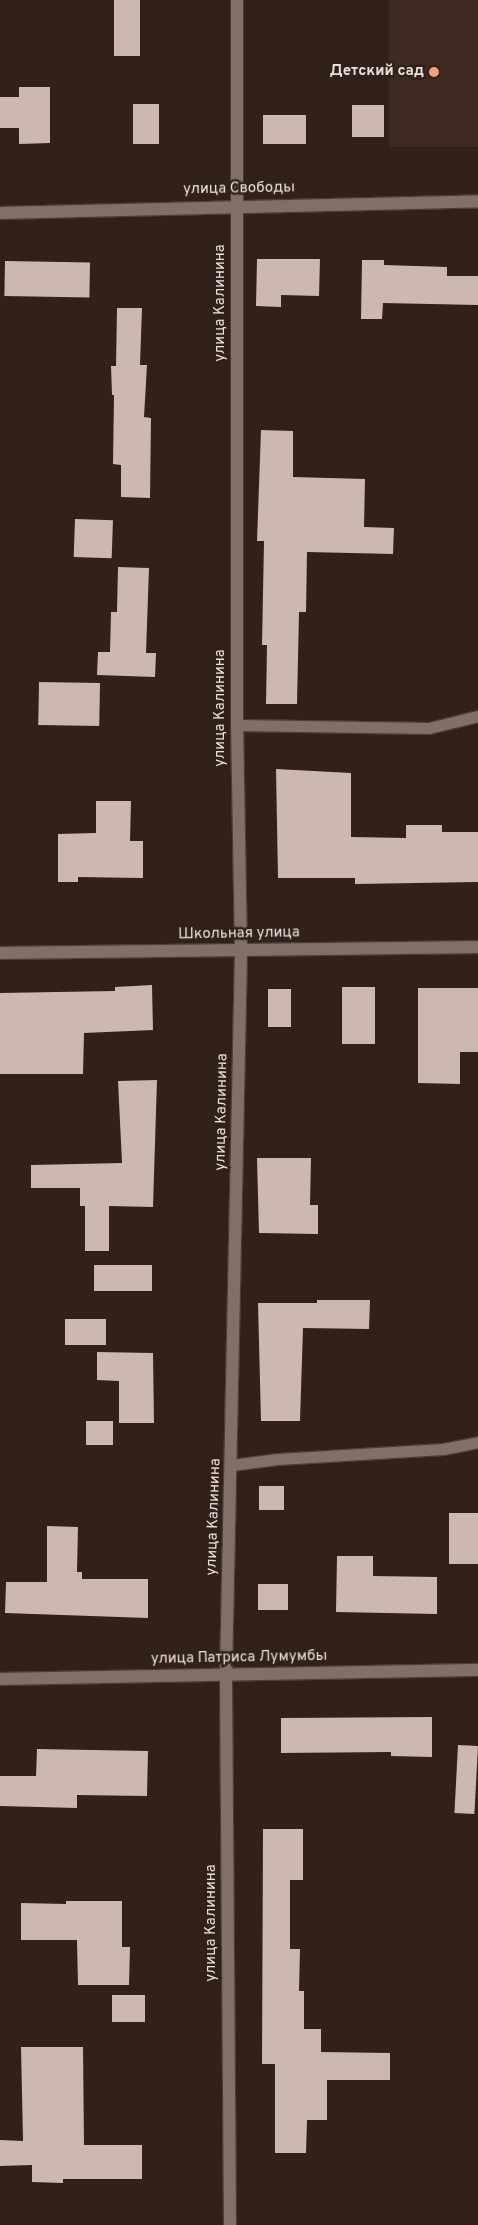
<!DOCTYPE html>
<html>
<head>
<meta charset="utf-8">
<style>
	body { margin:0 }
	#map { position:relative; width:478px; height:2225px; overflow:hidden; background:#31211a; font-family:Overpass,sans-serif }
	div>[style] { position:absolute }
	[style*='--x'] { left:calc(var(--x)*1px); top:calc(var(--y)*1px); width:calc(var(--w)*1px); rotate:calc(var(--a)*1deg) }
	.built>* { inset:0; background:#3f2a21; transform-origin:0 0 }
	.building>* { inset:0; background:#cdb8af; transform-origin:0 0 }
	.roads { filter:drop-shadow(1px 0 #4a3e38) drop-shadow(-1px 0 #4a3e38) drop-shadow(0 1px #4a3e38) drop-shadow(0 -1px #4a3e38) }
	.lane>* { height:11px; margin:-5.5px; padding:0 5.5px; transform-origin:5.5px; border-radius:5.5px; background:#827067 }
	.street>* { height:12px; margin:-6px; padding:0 6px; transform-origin:6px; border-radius:6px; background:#827067 }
	.dots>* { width:14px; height:14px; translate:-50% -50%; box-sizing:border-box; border:2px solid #31211a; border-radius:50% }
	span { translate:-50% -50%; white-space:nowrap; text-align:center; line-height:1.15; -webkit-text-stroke:5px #31211a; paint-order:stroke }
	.poi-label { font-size:15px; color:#eadfda; font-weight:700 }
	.right { translate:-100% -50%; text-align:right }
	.street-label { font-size:15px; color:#eadfda }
</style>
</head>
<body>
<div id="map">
	<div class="built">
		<div style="left:389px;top:0;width:89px;height:147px"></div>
	</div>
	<div class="building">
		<div style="left:114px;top:0;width:26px;height:56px"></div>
		<div style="clip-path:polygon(19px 87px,50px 87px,50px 143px,19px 144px,19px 128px,0 128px,0 97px,19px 97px)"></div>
		<div style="left:133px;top:104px;width:26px;height:40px"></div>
		<div style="left:352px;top:105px;width:32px;height:32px"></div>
		<div style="left:263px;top:115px;width:43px;height:29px"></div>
		<div style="clip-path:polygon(257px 259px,320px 259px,319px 296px,281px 295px,281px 307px,256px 306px)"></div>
		<div style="clip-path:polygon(362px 260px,384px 260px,384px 265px,447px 267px,447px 276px,478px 276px,478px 305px,383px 303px,382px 319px,361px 319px)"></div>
		<div style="left:5px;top:261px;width:85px;height:35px;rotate:1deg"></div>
		<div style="clip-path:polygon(117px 308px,142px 308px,140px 365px,147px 365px,144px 417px,151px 418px,150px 498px,121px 497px,121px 465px,113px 464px,114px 395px,112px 395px,111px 366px,116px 366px)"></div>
		<div style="clip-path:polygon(261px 430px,293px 431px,293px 477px,365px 479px,364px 527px,394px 528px,393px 554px,307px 552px,306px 612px,299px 612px,297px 704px,266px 704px,267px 645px,262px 645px,264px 541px,257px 541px)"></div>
		<div style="left:75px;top:519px;width:38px;height:38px;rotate:2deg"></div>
		<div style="clip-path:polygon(118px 567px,149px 568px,146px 653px,156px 653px,155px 677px,97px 675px,98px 652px,110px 652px,111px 612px,117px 612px)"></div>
		<div style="left:39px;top:682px;width:61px;height:43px;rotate:1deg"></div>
		<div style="clip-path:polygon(276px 769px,351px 773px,351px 837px,406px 838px,406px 825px,442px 825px,442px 832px,478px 832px,478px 882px,355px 884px,355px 878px,278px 878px)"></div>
		<div style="clip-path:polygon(96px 801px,131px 801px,130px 841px,143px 841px,143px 878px,78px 877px,78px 882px,58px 882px,58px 834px,96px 833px)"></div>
		<div style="clip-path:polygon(152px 985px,153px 1030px,84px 1033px,83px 1074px,0 1074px,0 993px,115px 991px,115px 987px)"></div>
		<div style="left:342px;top:987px;width:33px;height:57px"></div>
		<div style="clip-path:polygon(418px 988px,478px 988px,478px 1052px,460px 1052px,460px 1084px,418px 1083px)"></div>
		<div style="left:268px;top:989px;width:23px;height:38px"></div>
		<div style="clip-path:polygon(157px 1080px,153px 1207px,109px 1206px,109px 1251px,85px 1251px,85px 1206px,80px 1206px,80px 1188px,31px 1188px,31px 1165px,122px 1163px,118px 1081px)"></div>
		<div style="clip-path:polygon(257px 1158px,311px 1158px,310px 1205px,318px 1205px,318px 1234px,259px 1233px)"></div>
		<div style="left:94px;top:1265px;width:58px;height:26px"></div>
		<div style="clip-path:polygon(317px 1300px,370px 1300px,369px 1329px,303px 1328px,300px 1421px,261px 1421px,258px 1303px,317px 1303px)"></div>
		<div style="left:65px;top:1319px;width:41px;height:26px"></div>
		<div style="clip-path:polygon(97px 1352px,153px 1353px,154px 1423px,119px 1423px,119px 1381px,97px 1380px)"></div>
		<div style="left:86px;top:1421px;width:27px;height:24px"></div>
		<div style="left:259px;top:1486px;width:25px;height:24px"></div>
		<div style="left:449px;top:1513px;width:29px;height:51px"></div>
		<div style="clip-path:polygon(47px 1526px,78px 1527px,77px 1572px,82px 1572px,82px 1579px,148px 1579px,148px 1618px,5px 1613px,6px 1582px,47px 1582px)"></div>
		<div style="clip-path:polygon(337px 1556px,373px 1556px,373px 1576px,437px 1577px,437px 1614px,336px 1612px)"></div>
		<div style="left:258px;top:1584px;width:30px;height:26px"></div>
		<div style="clip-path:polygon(432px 1717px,432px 1757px,391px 1756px,391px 1752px,281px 1753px,281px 1718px)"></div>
		<div style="left:458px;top:1745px;width:20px;height:68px;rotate:3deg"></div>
		<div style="clip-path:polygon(37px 1749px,148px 1751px,147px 1796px,77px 1795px,77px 1808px,0 1806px,0 1776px,36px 1776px)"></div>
		<div style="clip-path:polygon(263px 1829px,303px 1829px,303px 1880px,290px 1880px,290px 1949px,300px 1949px,299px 1991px,304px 1991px,304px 2029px,321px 2029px,321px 2052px,390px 2053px,390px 2080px,327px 2080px,327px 2120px,307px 2120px,306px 2153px,275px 2153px,275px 2064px,262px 2064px)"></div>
		<div style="clip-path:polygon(66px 1901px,122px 1901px,122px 1947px,130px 1947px,129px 1985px,78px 1985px,77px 1940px,21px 1940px,21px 1903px,66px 1904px)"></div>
		<div style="left:112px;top:1995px;width:33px;height:27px"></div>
		<div style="clip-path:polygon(21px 2047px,83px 2047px,84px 2145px,142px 2145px,142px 2179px,63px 2179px,63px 2183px,32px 2182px,32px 2165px,0 2166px,0 2140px,23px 2141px)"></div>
	</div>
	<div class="roads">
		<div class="lane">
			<div style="--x:237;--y:725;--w:192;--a:0.9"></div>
			<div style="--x:429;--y:728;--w:50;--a:-13.8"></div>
			<div style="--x:232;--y:1465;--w:46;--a:-7.4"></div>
			<div style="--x:278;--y:1459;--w:165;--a:-3.5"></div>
			<div style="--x:443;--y:1449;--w:36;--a:-11"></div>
		</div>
		<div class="street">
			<div style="--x:0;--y:213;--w:478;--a:-1.4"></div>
			<div style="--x:0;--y:953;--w:478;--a:-0.7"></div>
			<div style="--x:0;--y:1679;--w:478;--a:-1.1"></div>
			<div style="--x:230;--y:2225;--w:551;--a:-90.42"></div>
			<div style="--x:226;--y:1674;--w:723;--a:-88.81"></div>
			<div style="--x:241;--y:951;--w:226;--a:-91"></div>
			<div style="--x:237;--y:725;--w:725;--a:-90"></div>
		</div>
	</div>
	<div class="dots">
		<div style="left:434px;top:72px;background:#f1a17c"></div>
	</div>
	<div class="poi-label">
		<span class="right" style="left:424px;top:72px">Детский сад</span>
	</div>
	<div class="street-label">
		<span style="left:239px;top:189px;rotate:-1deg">улица Свободы</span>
		<span style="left:221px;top:303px;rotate:-90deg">улица Калинина</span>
		<span style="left:221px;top:708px;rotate:-90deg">улица Калинина</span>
		<span style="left:239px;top:934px;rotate:-1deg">Школьная улица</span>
		<span style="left:222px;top:1112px;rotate:-89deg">улица Калинина</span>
		<span style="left:214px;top:1517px;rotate:-88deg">улица Калинина</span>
		<span style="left:239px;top:1658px;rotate:-1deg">улица Патриса Лумумбы</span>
		<span style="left:212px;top:1923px;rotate:-90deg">улица Калинина</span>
	</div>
</div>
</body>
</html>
